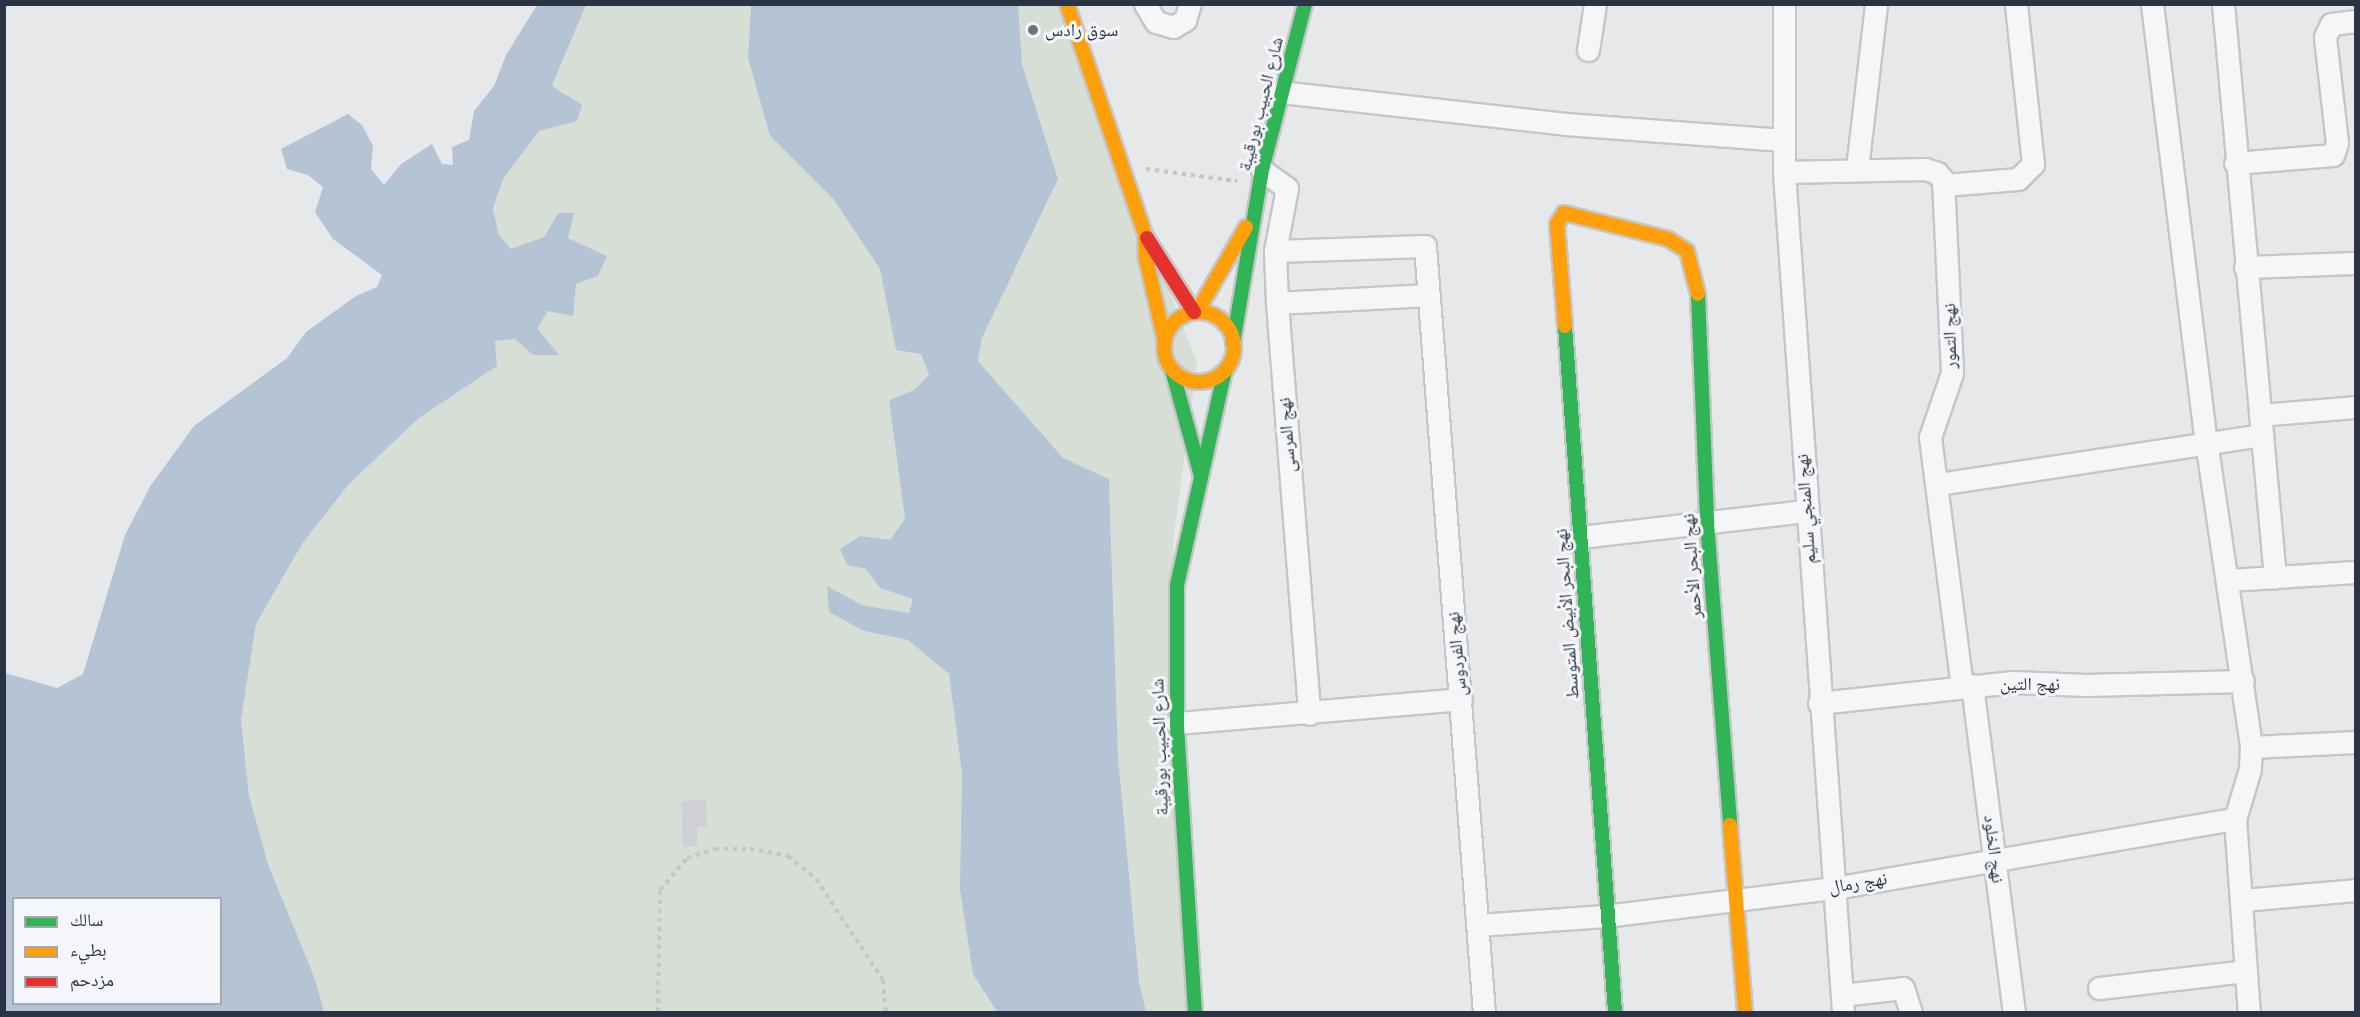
<!DOCTYPE html>
<html>
<head>
<meta charset="utf-8">
<style>
	body { margin:0 }
	#map { position:relative; width:2360px; height:1017px; overflow:hidden; background:#e6e8ea; font-family:Roboto,"Noto Naskh Arabic",sans-serif }
	div>[style] { position:absolute }
	[style*='--x'] { left:calc(var(--x)*1px); top:calc(var(--y)*1px); width:calc(var(--w)*1px); rotate:calc(var(--a)*1deg) }
	.green>* { inset:0; background:#d6ded6 }
	.water>* { inset:0; background:#b4c4d5 }
	.building>* { inset:0; background:#ced0d3 }
	.path>* { height:4px; margin-top:-2px; transform-origin:0; background:repeating-linear-gradient(90deg,#c5c6ca 0 4.5px,transparent 0 9px) }
	.roads { filter:drop-shadow(2px 0 #c4c6c8) drop-shadow(-2px 0 #c4c6c8) drop-shadow(0 2px #c4c6c8) drop-shadow(0 -2px #c4c6c8) }
	.street>* { height:21px; margin:-10.5px; padding:0 10.5px; transform-origin:10.5px; border-radius:10.5px; background:#f5f6f7 }
	.fast>* { height:14px; margin:-7px; padding:0 7px; transform-origin:7px; border-radius:7px; background:#30b455 }
	.slow>* { height:14px; margin:-7px; padding:0 7px; transform-origin:7px; border-radius:7px; background:#ff9f0a }
	.slow>.ring { margin:-7px; padding:0; box-sizing:content-box; background:none; border:14px solid #ff9f0a; border-radius:50% }
	.jam>* { height:14px; margin:-7px; padding:0 7px; transform-origin:7px; border-radius:7px; background:#e5322d }
	.dots>* { width:16px; height:16px; translate:-50% -50%; box-sizing:border-box; border:3px solid #f4f6f9; border-radius:50% }
	span { translate:-50% -50%; white-space:nowrap; text-align:center; line-height:1.15; -webkit-text-stroke:6px #f4f6f9; paint-order:stroke }
	.poi-label { font-size:18px; color:#2b3445 }
	.left { translate:0 -50%; text-align:left }
	.street-label { font-size:18px; color:#2b3445 }
	.frame { position:absolute; inset:0; border:6px solid #2b3445; pointer-events:none }
	.legend { position:absolute; left:12px; top:897px; width:210px; height:108px; box-sizing:border-box; background:#f4f6f9; border:2px solid #a4a8b1; margin:0; padding:8px 10px; list-style:none; font-size:18px; color:#2b3445 }
	.legend li { display:flex; align-items:center; gap:12px; height:30px }
	.legend b { width:30px; border:2px solid #a4a8b1 }
</style>
</head>
<body>
<div id="map">
	<div class="green">
		<div style="clip-path:polygon(586px 5px,751px 5px,748px 58px,770px 136px,834px 200px,880px 269px,896px 350px,921px 354px,929px 375px,914px 390px,889px 400px,905px 519px,890px 540px,860px 537px,866px 569px,880px 588px,913px 599px,909px 613px,862px 605px,828px 587px,829px 611px,864px 631px,908px 640px,949px 674px,962px 774px,973px 974px,997px 1012px,324px 1012px,315px 979px,268px 864px,249px 795px,241px 720px,256px 624px,302px 544px,349px 484px,419px 418px,497px 366px,495px 341px,515px 339px,533px 355px,536px 328px,548px 311px,574px 298px,576px 284px,598px 276px,607px 256px,568px 238px,574px 213px,558px 213px,544px 237px,511px 249px,499px 235px,493px 209px,503px 179px,567px 93px,552px 87px)"></div>
		<div style="clip-path:polygon(1018px 5px,1057px 5px,1197px 363px,1173px 542px,1187px 1012px,1146px 1012px,1139px 981px,1118px 757px,1109px 479px,1063px 458px,978px 361px,982px 338px,1058px 179px,1022px 64px)"></div>
	</div>
	<div class="water">
		<div style="clip-path:polygon(1018px 4px,1022px 64px,1058px 179px,982px 338px,978px 361px,1063px 458px,1109px 479px,1118px 757px,1139px 981px,1146px 1012px,997px 1012px,973px 974px,960px 889px,962px 774px,949px 674px,908px 640px,864px 631px,829px 612px,827px 586px,862px 605px,909px 613px,913px 599px,880px 588px,866px 569px,847px 565px,840px 549px,860px 536px,890px 540px,905px 519px,889px 400px,914px 390px,929px 375px,921px 354px,896px 350px,880px 269px,834px 200px,770px 136px,748px 58px,751px 5px)"></div>
		<div style="clip-path:polygon(evenodd,537px 5px,586px 5px,552px 86px,582px 105px,577px 121px,539px 131px,503px 179px,493px 209px,499px 235px,511px 249px,544px 237px,558px 213px,574px 213px,568px 238px,607px 256px,598px 276px,576px 284px,573px 316px,548px 311px,537px 328px,559px 355px,533px 355px,515px 339px,495px 341px,497px 366px,419px 418px,349px 484px,302px 544px,256px 624px,241px 720px,249px 795px,268px 864px,315px 979px,324px 1012px,5px 1012px,5px 673px,57px 688px,83px 674px,125px 535px,151px 485px,194px 426px,287px 358px,306px 332px,356px 296px,377px 287px,382px 275px,333px 239px,315px 212px,323px 187px,308px 175px,287px 169px,281px 149px,348px 114px,362px 125px,373px 146px,371px 169px,384px 185px,401px 164px,432px 144px,442px 164px,453px 165px,452px 147px,469px 140px,474px 111px,494px 86px,506px 55px,537px 5px,14px 898px,220px 898px,220px 1004px,14px 1004px,14px 898px)"></div>
	</div>
	<div class="building">
		<div style="clip-path:polygon(706px 800px,707px 826px,697px 827px,697px 846px,683px 847px,681px 801px)"></div>
	</div>
	<div class="path">
		<div style="--x:1146;--y:169;--w:92;--a:7.5"></div>
		<div style="--x:658;--y:1012;--w:122;--a:-89.1"></div>
		<div style="--x:660;--y:890;--w:42;--a:-49.8"></div>
		<div style="--x:687;--y:858;--w:29;--a:-18"></div>
		<div style="--x:715;--y:849;--w:35;--a:0"></div>
		<div style="--x:750;--y:849;--w:39;--a:10"></div>
		<div style="--x:788;--y:856;--w:36;--a:39"></div>
		<div style="--x:816;--y:879;--w:121;--a:56.4"></div>
		<div style="--x:883;--y:980;--w:32;--a:85"></div>
	</div>
	<div class="roads">
		<div class="street">
			<div style="--x:1145;--y:4;--w:21;--a:59"></div>
			<div style="--x:1156;--y:22;--w:18;--a:16"></div>
			<div style="--x:1173;--y:27;--w:14;--a:-30"></div>
			<div style="--x:1185;--y:20;--w:17;--a:-73"></div>
			<div style="--x:1784;--y:4;--w:168;--a:90"></div>
			<div style="--x:1784;--y:172;--w:842;--a:85.98"></div>
			<div style="--x:2152;--y:4;--w:440;--a:83"></div>
			<div style="--x:2206;--y:441;--w:309;--a:81.6"></div>
			<div style="--x:2251;--y:747;--w:22;--a:93"></div>
			<div style="--x:2250;--y:769;--w:52;--a:106.7"></div>
			<div style="--x:2235;--y:819;--w:194;--a:85.9"></div>
			<div style="--x:2223;--y:4;--w:576;--a:84.82"></div>
			<div style="--x:1588;--y:50;--w:47;--a:-81.3"></div>
			<div style="--x:1281;--y:92;--w:287;--a:6.4"></div>
			<div style="--x:1566;--y:124;--w:218;--a:4.2"></div>
			<div style="--x:2235;--y:163;--w:98;--a:-4.7"></div>
			<div style="--x:2333;--y:155;--w:13;--a:-72"></div>
			<div style="--x:2337;--y:143;--w:107;--a:-96.5"></div>
			<div style="--x:2325;--y:37;--w:14;--a:-65"></div>
			<div style="--x:2331;--y:24;--w:25;--a:-7"></div>
			<div style="--x:1857;--y:169;--w:166;--a:-83.4"></div>
			<div style="--x:1262;--y:170;--w:31;--a:36"></div>
			<div style="--x:1287;--y:188;--w:64;--a:100.8"></div>
			<div style="--x:1275;--y:251;--w:52;--a:87.8"></div>
			<div style="--x:1277;--y:303;--w:412;--a:85.5"></div>
			<div style="--x:1784;--y:172;--w:141;--a:-1.2"></div>
			<div style="--x:1925;--y:169;--w:13;--a:18"></div>
			<div style="--x:1937;--y:173;--w:9;--a:49"></div>
			<div style="--x:1943;--y:180;--w:193;--a:87.3"></div>
			<div style="--x:1952;--y:373;--w:68;--a:109"></div>
			<div style="--x:1930;--y:437;--w:251;--a:82.7"></div>
			<div style="--x:1944;--y:185;--w:74;--a:-4.6"></div>
			<div style="--x:2018;--y:179;--w:21;--a:-45"></div>
			<div style="--x:2033;--y:164;--w:161;--a:-96.1"></div>
			<div style="--x:1275;--y:251;--w:150;--a:-1.9"></div>
			<div style="--x:1425;--y:246;--w:768;--a:85.6"></div>
			<div style="--x:2245;--y:267;--w:111;--a:-2.1"></div>
			<div style="--x:1277;--y:303;--w:151;--a:-3"></div>
			<div style="--x:2260;--y:415;--w:96;--a:-4.8"></div>
			<div style="--x:1938;--y:484;--w:328;--a:-8.6"></div>
			<div style="--x:1580;--y:537;--w:227;--a:-6.6"></div>
			<div style="--x:2228;--y:580;--w:128;--a:-3.6"></div>
			<div style="--x:1972;--y:685;--w:330;--a:82.7"></div>
			<div style="--x:1819;--y:703;--w:195;--a:-6.2"></div>
			<div style="--x:2013;--y:682;--w:73;--a:2.4"></div>
			<div style="--x:2086;--y:685;--w:157;--a:-1.5"></div>
			<div style="--x:1177;--y:723;--w:285;--a:-4.8"></div>
			<div style="--x:2251;--y:747;--w:105;--a:-2.7"></div>
			<div style="--x:2242;--y:900;--w:114;--a:-5"></div>
			<div style="--x:1478;--y:925;--w:127;--a:-4.1"></div>
			<div style="--x:1605;--y:916;--w:231;--a:-7"></div>
			<div style="--x:1834;--y:888;--w:407;--a:-9.8"></div>
			<div style="--x:2099;--y:988;--w:147;--a:-6.6"></div>
			<div style="--x:1842;--y:995;--w:61;--a:-6.5"></div>
			<div style="--x:1903;--y:988;--w:25;--a:72"></div>
		</div>
		<div class="fast">
			<div style="--x:1698;--y:294;--w:229;--a:87.7"></div>
			<div style="--x:1707;--y:523;--w:303;--a:85.6"></div>
			<div style="--x:1565;--y:326;--w:688;--a:85.83"></div>
			<div style="--x:1233;--y:343;--w:175;--a:-80.5"></div>
			<div style="--x:1262;--y:170;--w:171;--a:-75.5"></div>
			<div style="--x:1172;--y:370;--w:110;--a:74.7"></div>
			<div style="--x:1195;--y:1012;--w:290;--a:-93.6"></div>
			<div style="--x:1177;--y:723;--w:138;--a:-90"></div>
			<div style="--x:1177;--y:585;--w:220;--a:-77.4"></div>
		</div>
		<div class="slow">
			<div style="--x:1067;--y:4;--w:244;--a:71.3"></div>
			<div style="--x:1145;--y:235;--w:24;--a:88"></div>
			<div style="--x:1146;--y:259;--w:85;--a:77.1"></div>
			<div style="--x:1197;--y:312;--w:98;--a:-60"></div>
			<div class="ring" style="left:1164px;top:312px;width:56px;height:56px"></div>
			<div style="--x:1565;--y:326;--w:102;--a:-94.5"></div>
			<div style="--x:1557;--y:224;--w:13;--a:-58"></div>
			<div style="--x:1564;--y:213;--w:107;--a:14"></div>
			<div style="--x:1668;--y:239;--w:22;--a:32"></div>
			<div style="--x:1687;--y:251;--w:44;--a:75.7"></div>
			<div style="--x:1730;--y:825;--w:188;--a:85.4"></div>
		</div>
		<div class="jam">
			<div style="--x:1147;--y:238;--w:88;--a:57.6"></div>
		</div>
	</div>
	<div class="dots">
		<div style="left:1033px;top:30px;background:#6c737f"></div>
	</div>
	<div class="poi-label">
		<span class="left" style="left:1045px;top:30px">سوق رادس</span>
	</div>
	<div class="street-label">
		<span style="left:1261px;top:104px;rotate:-76deg">شارع الحبيب بورقيبة</span>
		<span style="left:1950px;top:336px;rotate:-91deg">نهج التمور</span>
		<span style="left:1287px;top:435px;rotate:-94deg">نهج المرسى</span>
		<span style="left:1806px;top:509px;rotate:-94deg">نهج المنجي سليم</span>
		<span style="left:1692px;top:566px;rotate:-94deg">نهج البحر الأحمر</span>
		<span style="left:1567px;top:614px;rotate:-94deg">نهج البحر الأبيض المتوسط</span>
		<span style="left:1457px;top:654px;rotate:-95deg">نهج الفردوس</span>
		<span style="left:2030px;top:684px">نهج التين</span>
		<span style="left:1160px;top:747px;rotate:-92deg">شارع الحبيب بورقيبة</span>
		<span style="left:1994px;top:849px;rotate:83deg">نهج الخلود</span>
		<span style="left:1858px;top:883px;rotate:-9deg">نهج رمال</span>
	</div>
	<div class="frame"></div>
	<ul class="legend">
	<li><b style="height:8px;background:#30b455"></b>سالك</li>
	<li><b style="height:8px;background:#ff9f0a"></b>بطيء</li>
	<li><b style="height:8px;background:#e5322d"></b>مزدحم</li>
	</ul>
</div>
</body>
</html>
